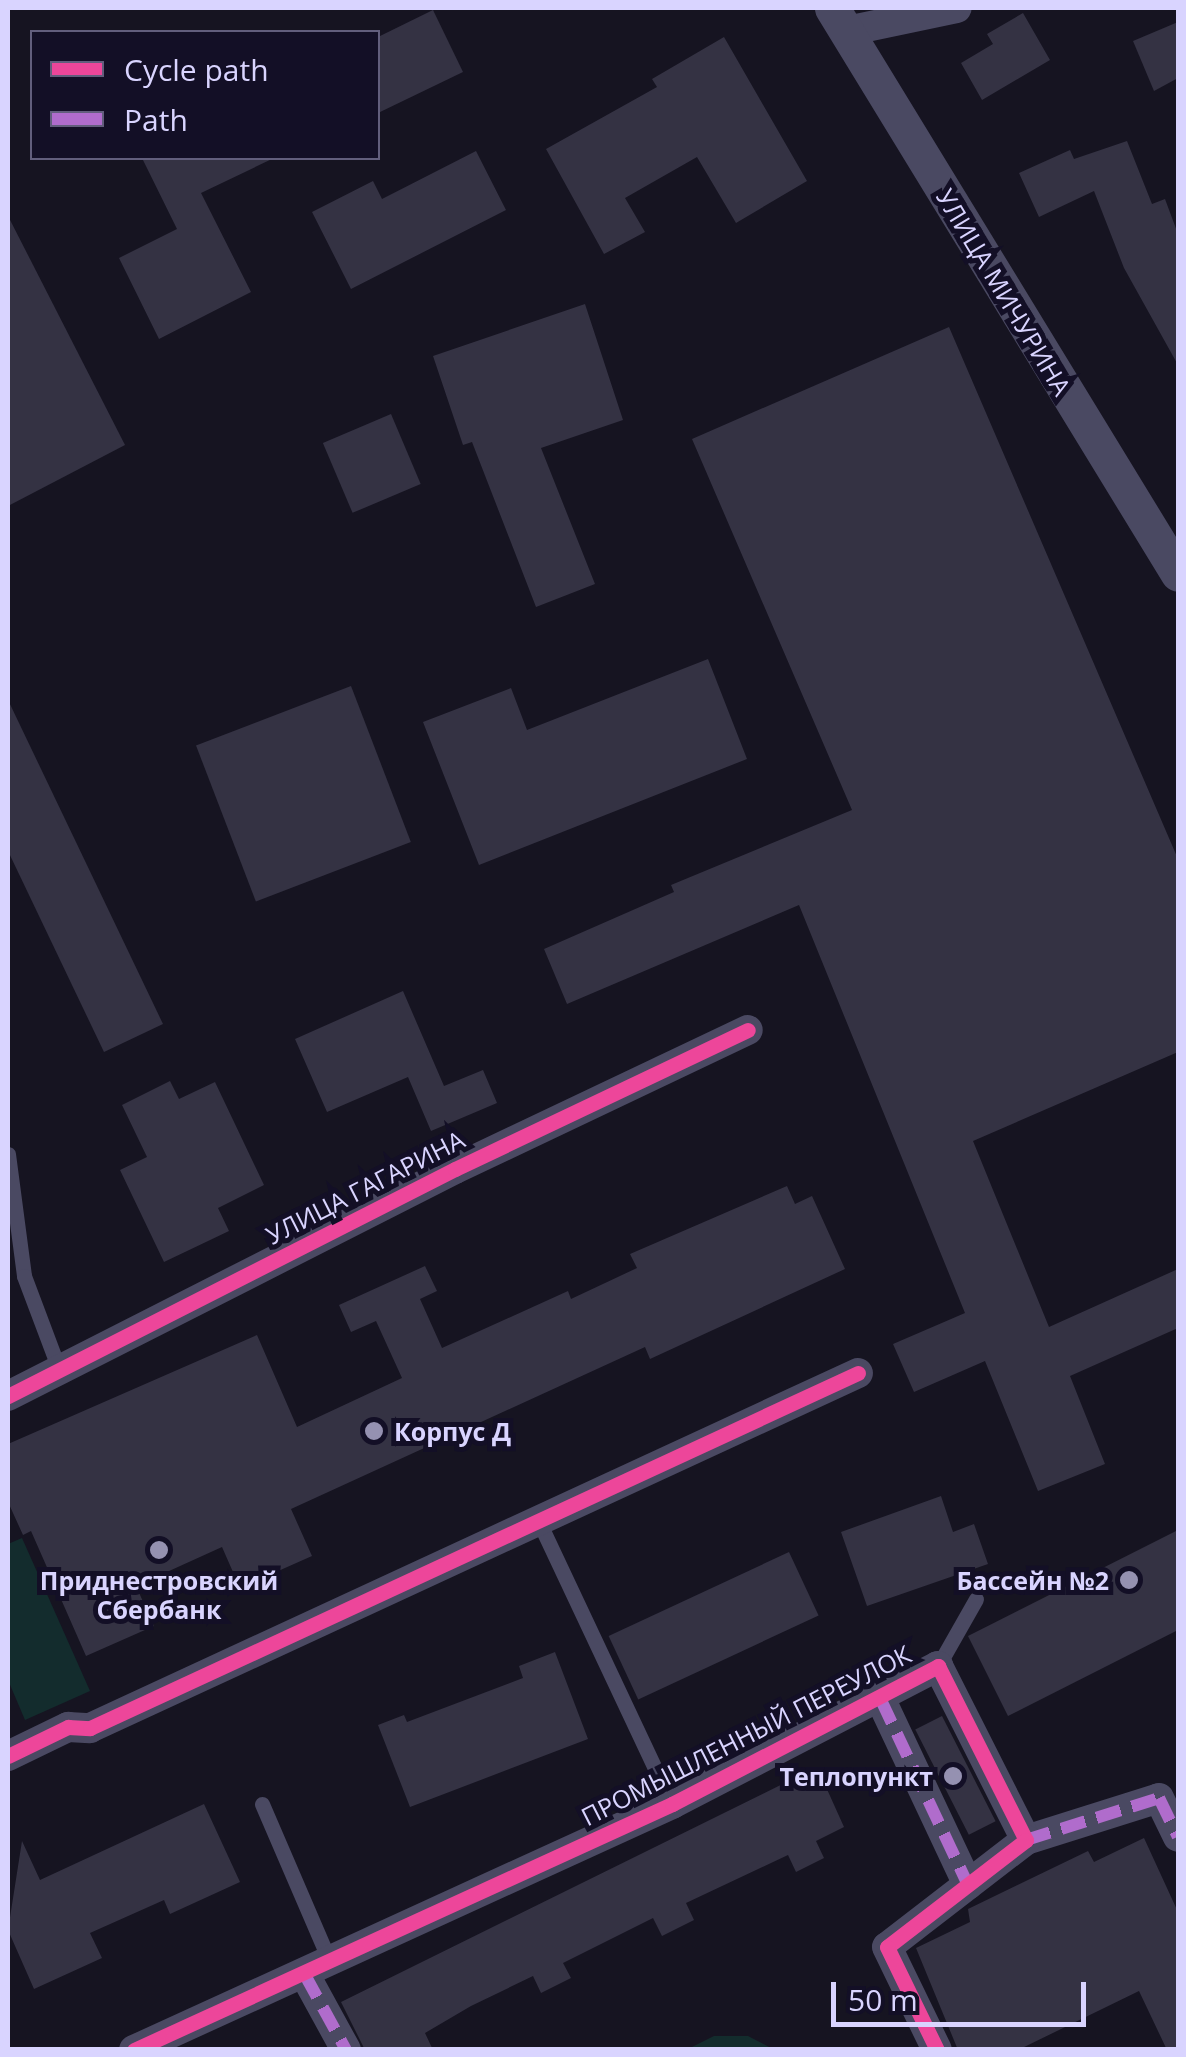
<!DOCTYPE html>
<html>
<head>
<meta charset="utf-8">
<style>
	body { margin:0 }
	#map { position:relative; width:1186px; height:2057px; overflow:hidden; background:#161421; font-family:"Open Sans",sans-serif }
	div>[style] { position:absolute }
	[style*='--x'] { left:calc(var(--x)*1px); top:calc(var(--y)*1px); width:calc(var(--w)*1px); rotate:calc(var(--a)*1deg) }
	.green>* { inset:0; background:#132c2d }
	.building>* { inset:0; background:#343243; transform-origin:0 0 }
	.service>* { height:15px; margin:-7.5px; padding:0 7.5px; transform-origin:7.5px; border-radius:7.5px; background:#4a4962 }
	.minor>* { height:30px; margin:-15px; padding:0 15px; transform-origin:15px; border-radius:15px; background:#4a4962 }
	.tertiary>* { height:35px; margin:-17.5px; padding:0 17.5px; transform-origin:17.5px; border-radius:17.5px; background:#4a4962 }
	.quiet>* { height:12px; margin-top:-6px; transform-origin:0; background:repeating-linear-gradient(90deg,#b06ccc 0 25px,transparent 0 37px) }
	.cycleway>* { height:15px; margin:-7.5px; padding:0 7.5px; transform-origin:7.5px; border-radius:7.5px; background:#ed469a }
	.dots>* { width:28px; height:28px; translate:-50% -50%; box-sizing:border-box; border:5px solid #130f26; border-radius:50% }
	span { translate:-50% -50%; white-space:nowrap; text-align:center; line-height:1.15; -webkit-text-stroke:10px #130f26; paint-order:stroke }
	.street-label { font-size:25px; color:#d9d4ff }
	.poi-label { font-size:25px; color:#d9d4ff; font-weight:700 }
	.left { translate:0 -50%; text-align:left }
	.right { translate:-100% -50%; text-align:right }
	.frame { position:absolute; inset:0; border:10px solid #d9d4ff; pointer-events:none }
	.legend { position:absolute; left:30px; top:30px; width:350px; height:130px; box-sizing:border-box; background:#130f26; border:2px solid #625e7d; margin:0; padding:12px 18px; list-style:none; font-size:30px; color:#d9d4ff }
	.legend li { display:flex; align-items:center; gap:20px; height:50px }
	.legend b { width:50px; border:2px solid #625e7d }
	.scale { position:absolute; left:831px; top:1982px; width:255px; height:45px; box-sizing:border-box; border:5px solid #d9d4ff; border-top:0; padding-left:12px; font-size:30px; line-height:35px; white-space:nowrap; color:#d9d4ff; -webkit-text-stroke:8px #130f26; paint-order:stroke }
</style>
</head>
<body>
<div id="map">
	<div class="green">
		<div style="clip-path:polygon(22px 1538px,90px 1691px,25px 1720px,8px 1680px,8px 1544px)"></div>
		<div style="clip-path:polygon(714px 2036px,748px 2036px,773px 2049px,688px 2049px)"></div>
	</div>
	<div class="building">
		<div style="clip-path:polygon(433px 10px,463px 72px,378px 113px,378px 37px)"></div>
		<div style="clip-path:polygon(1023px 13px,1050px 60px,982px 100px,961px 63px,993px 44px,987px 34px)"></div>
		<div style="clip-path:polygon(1178px 22px,1178px 78px,1154px 91px,1133px 41px)"></div>
		<div style="clip-path:polygon(724px 37px,807px 181px,736px 223px,697px 157px,625px 198px,645px 232px,604px 254px,546px 149px,657px 87px,652px 79px)"></div>
		<div style="clip-path:polygon(1127px 141px,1152px 204px,1165px 199px,1178px 234px,1178px 365px,1124px 268px,1094px 191px,1039px 217px,1019px 173px,1070px 150px,1074px 159px)"></div>
		<div style="clip-path:polygon(476px 151px,506px 210px,351px 289px,312px 212px,373px 181px,382px 199px)"></div>
		<div style="clip-path:polygon(142px 158px,274px 158px,201px 193px,251px 292px,159px 339px,119px 258px,177px 229px)"></div>
		<div style="clip-path:polygon(8px 216px,125px 445px,8px 506px)"></div>
		<div style="clip-path:polygon(585px 304px,623px 420px,541px 448px,595px 584px,536px 607px,472px 442px,463px 445px,433px 356px)"></div>
		<div style="clip-path:polygon(949px 327px,1178px 859px,1178px 1052px,973px 1141px,1049px 1327px,1178px 1269px,1178px 1328px,1070px 1376px,1105px 1464px,1038px 1491px,985px 1361px,914px 1392px,893px 1344px,965px 1313px,799px 905px,567px 1004px,544px 949px,674px 892px,671px 885px,852px 810px,692px 439px)"></div>
		<div style="left:391px;top:414px;width:76px;height:74px;rotate:67deg"></div>
		<div style="clip-path:polygon(708px 659px,747px 759px,479px 865px,423px 722px,511px 688px,527px 730px)"></div>
		<div style="left:351px;top:686px;width:167px;height:166px;rotate:69deg"></div>
		<div style="clip-path:polygon(8px 700px,163px 1024px,104px 1052px,8px 851px)"></div>
		<div style="clip-path:polygon(403px 991px,444px 1086px,483px 1070px,497px 1103px,431px 1131px,408px 1077px,327px 1112px,295px 1039px)"></div>
		<div style="clip-path:polygon(170px 1081px,179px 1099px,215px 1082px,264px 1185px,218px 1208px,229px 1231px,164px 1262px,120px 1170px,147px 1157px,122px 1105px)"></div>
		<div style="clip-path:polygon(787px 1186px,795px 1204px,812px 1196px,845px 1269px,650px 1359px,645px 1347px,291px 1509px,312px 1556px,240px 1588px,222px 1547px,136px 1586px,154px 1626px,86px 1656px,31px 1531px,23px 1535px,8px 1502px,8px 1444px,257px 1335px,297px 1427px,402px 1378px,376px 1321px,351px 1332px,339px 1305px,425px 1266px,437px 1291px,420px 1299px,442px 1348px,568px 1291px,571px 1299px,637px 1268px,630px 1254px)"></div>
		<div style="clip-path:polygon(941px 1496px,953px 1532px,974px 1524px,988px 1564px,867px 1606px,841px 1532px)"></div>
		<div style="clip-path:polygon(1178px 1530px,1178px 1630px,1008px 1716px,968px 1636px)"></div>
		<div style="left:789px;top:1552px;width:70px;height:199px;rotate:65deg"></div>
		<div style="clip-path:polygon(555px 1652px,588px 1739px,410px 1807px,378px 1725px,404px 1715px,407px 1722px,523px 1678px,519px 1666px)"></div>
		<div style="left:942px;top:1716px;width:118px;height:30px;rotate:63deg"></div>
		<div style="clip-path:polygon(817px 1767px,844px 1827px,816px 1841px,824px 1858px,796px 1872px,788px 1855px,686px 1903px,694px 1920px,662px 1936px,653px 1918px,563px 1963px,571px 1978px,541px 1993px,533px 1976px,471px 2006px,425px 2033px,433px 2050px,365px 2050px,341px 2002px)"></div>
		<div style="clip-path:polygon(204px 1804px,240px 1882px,170px 1914px,164px 1900px,90px 1933px,102px 1958px,34px 1989px,8px 1930px,22px 1841px,40px 1880px)"></div>
		<div style="clip-path:polygon(1144px 1838px,1178px 1912px,1178px 2050px,1167px 2050px,1139px 1991px,1018px 2050px,958px 2050px,916px 1948px,970px 1922px,968px 1909px,1088px 1851px,1094px 1862px)"></div>
	</div>
	<div class="service">
		<div style="--x:8;--y:1154;--w:123;--a:82.5"></div>
		<div style="--x:24;--y:1276;--w:99;--a:69.4"></div>
		<div style="--x:540;--y:1524;--w:310;--a:64.8"></div>
		<div style="--x:938;--y:1666;--w:77;--a:-60.4"></div>
		<div style="--x:262;--y:1804;--w:172;--a:66.7"></div>
	</div>
	<div class="minor">
		<div style="--x:847;--y:31;--w:112;--a:-11.8"></div>
		<div style="--x:8;--y:1396;--w:501;--a:-26.92"></div>
		<div style="--x:455;--y:1169;--w:324;--a:-25.4"></div>
		<div style="--x:881;--y:1700;--w:204;--a:64.8"></div>
		<div style="--x:8;--y:1756;--w:67;--a:-25.8"></div>
		<div style="--x:68;--y:1727;--w:22;--a:3"></div>
		<div style="--x:90;--y:1728;--w:846;--a:-24.81"></div>
		<div style="--x:1026;--y:1840;--w:139;--a:-17.5"></div>
		<div style="--x:1159;--y:1798;--w:43;--a:64"></div>
		<div style="--x:305;--y:1975;--w:85;--a:61.3"></div>
		<div style="--x:134;--y:2050;--w:592;--a:-24.57"></div>
		<div style="--x:672;--y:1804;--w:300;--a:-27.4"></div>
		<div style="--x:938;--y:1666;--w:195;--a:63.2"></div>
		<div style="--x:1026;--y:1840;--w:175;--a:142.4"></div>
		<div style="--x:887;--y:1947;--w:114;--a:64.1"></div>
	</div>
	<div class="tertiary">
		<div style="--x:832;--y:8;--w:663;--a:58.56"></div>
	</div>
	<div class="quiet">
		<div style="--x:881;--y:1700;--w:204;--a:64.8"></div>
		<div style="--x:1026;--y:1840;--w:139;--a:-17.5"></div>
		<div style="--x:1159;--y:1798;--w:43;--a:64"></div>
		<div style="--x:305;--y:1975;--w:85;--a:61.3"></div>
	</div>
	<div class="cycleway">
		<div style="--x:8;--y:1396;--w:501;--a:-26.92"></div>
		<div style="--x:455;--y:1169;--w:324;--a:-25.4"></div>
		<div style="--x:8;--y:1756;--w:67;--a:-25.8"></div>
		<div style="--x:68;--y:1727;--w:22;--a:3"></div>
		<div style="--x:90;--y:1728;--w:846;--a:-24.81"></div>
		<div style="--x:134;--y:2050;--w:592;--a:-24.57"></div>
		<div style="--x:672;--y:1804;--w:300;--a:-27.4"></div>
		<div style="--x:938;--y:1666;--w:195;--a:63.2"></div>
		<div style="--x:1026;--y:1840;--w:175;--a:142.4"></div>
		<div style="--x:887;--y:1947;--w:114;--a:64.1"></div>
	</div>
	<div class="dots">
		<div style="left:374px;top:1431px;background:#9591b1"></div>
		<div style="left:159px;top:1550px;background:#9591b1"></div>
		<div style="left:1129px;top:1580px;background:#9591b1"></div>
		<div style="left:953px;top:1776px;background:#9591b1"></div>
	</div>
	<div class="street-label">
		<span style="left:1004px;top:292px;rotate:59deg">УЛИЦА МИЧУРИНА</span>
		<span style="left:365px;top:1187px;rotate:-27deg">УЛИЦА ГАГАРИНА</span>
		<span style="left:746px;top:1735px;rotate:-27deg">ПРОМЫШЛЕННЫЙ ПЕРЕУЛОК</span>
	</div>
	<div class="poi-label">
		<span class="left" style="left:394px;top:1431px">Корпус Д</span>
		<span class="right" style="left:1109px;top:1580px">Бассейн №2</span>
		<span style="left:159px;top:1595px">Приднестровский<br>Сбербанк</span>
		<span class="right" style="left:933px;top:1776px">Теплопункт</span>
	</div>
	<div class="frame"></div>
	<ul class="legend">
	<li><b style="height:12px;background:#ed469a"></b>Cycle path</li>
	<li><b style="height:12px;background:#b06ccc"></b>Path</li>
	</ul>
	<div class="scale">50 m</div>
</div>
</body>
</html>
